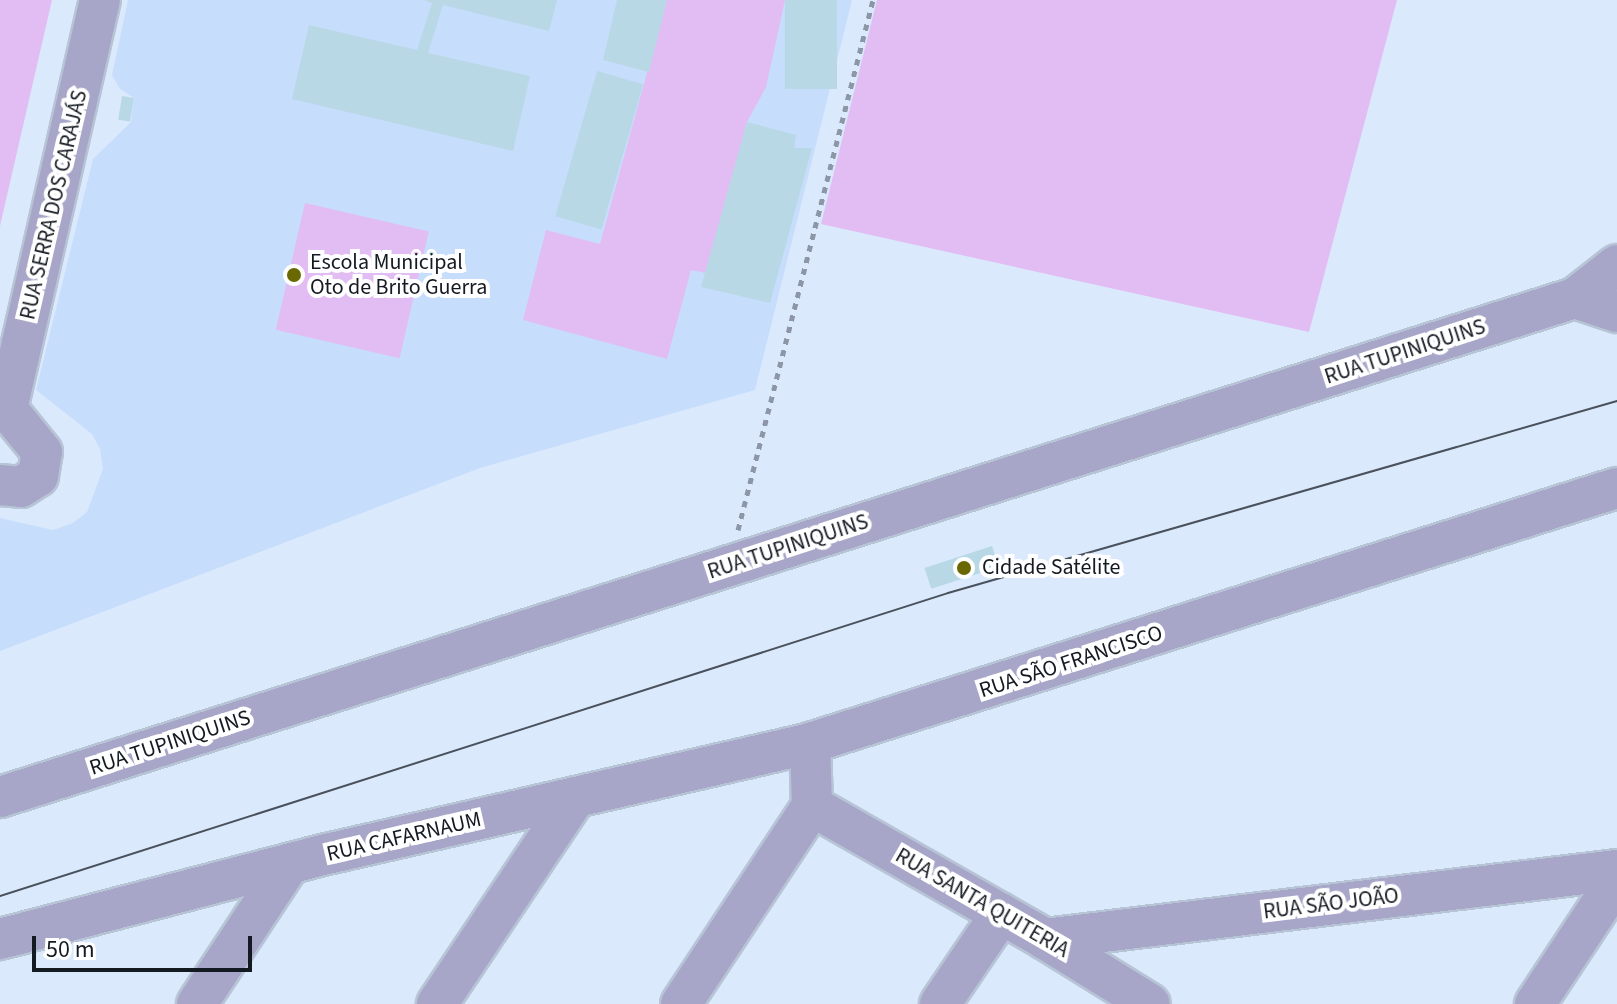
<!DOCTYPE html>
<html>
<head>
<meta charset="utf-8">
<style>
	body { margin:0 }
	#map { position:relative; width:1617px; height:1004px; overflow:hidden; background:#dbe9fd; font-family:"Source Sans 3",sans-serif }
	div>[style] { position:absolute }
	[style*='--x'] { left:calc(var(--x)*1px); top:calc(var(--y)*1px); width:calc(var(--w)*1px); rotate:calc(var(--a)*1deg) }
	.built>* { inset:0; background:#c7ddfc }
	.green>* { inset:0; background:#e2bdf3; transform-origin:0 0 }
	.building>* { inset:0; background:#b8d8e6; transform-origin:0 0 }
	.path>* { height:5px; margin-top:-2.5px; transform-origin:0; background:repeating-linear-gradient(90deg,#8c96a6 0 6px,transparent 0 12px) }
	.roads { filter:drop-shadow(2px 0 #b7c4d6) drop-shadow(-2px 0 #b7c4d6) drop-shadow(0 2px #b7c4d6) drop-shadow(0 -2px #b7c4d6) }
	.minor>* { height:40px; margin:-20px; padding:0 20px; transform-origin:20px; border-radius:20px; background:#a7a6c8 }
	.tram>* { height:2px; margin:-1px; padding:0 1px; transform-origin:1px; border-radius:1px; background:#49515c }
	.dots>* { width:22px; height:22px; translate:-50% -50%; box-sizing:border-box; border:4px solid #fff; border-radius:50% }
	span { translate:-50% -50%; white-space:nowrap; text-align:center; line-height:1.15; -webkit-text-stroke:8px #fff; paint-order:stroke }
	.street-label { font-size:22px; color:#141a22 }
	.poi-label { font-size:22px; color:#141a22 }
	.left { translate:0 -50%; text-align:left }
	.scale { position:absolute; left:32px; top:936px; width:220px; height:36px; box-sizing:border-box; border:4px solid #141a22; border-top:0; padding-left:10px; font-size:24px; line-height:28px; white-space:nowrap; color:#141a22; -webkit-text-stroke:6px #fff; paint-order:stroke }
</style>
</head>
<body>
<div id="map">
	<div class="built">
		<div style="clip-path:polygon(128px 0,852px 0,755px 390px,480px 468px,0 651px,0 518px,53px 530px,73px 523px,87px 512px,103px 469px,100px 449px,92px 434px,36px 390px,93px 159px,131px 122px,134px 98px,120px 89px,112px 75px)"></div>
	</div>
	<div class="green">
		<div style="clip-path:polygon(0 0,52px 0,0 226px)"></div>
		<div style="clip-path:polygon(667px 0,785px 0,766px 87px,747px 122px,706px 273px,691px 270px,667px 359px,523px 320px,546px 230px,600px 244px)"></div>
		<div style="clip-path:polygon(877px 0,1397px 0,1309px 332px,821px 224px)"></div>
		<div style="left:305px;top:203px;width:127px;height:130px;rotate:13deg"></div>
	</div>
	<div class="building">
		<div style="clip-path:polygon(424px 0,557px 0,549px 31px,443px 5px,428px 53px,530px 76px,513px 151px,292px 99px,309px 25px,417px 50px,432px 3px)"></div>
		<div style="clip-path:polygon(617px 0,667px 0,649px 72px,603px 60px)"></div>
		<div style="left:785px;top:0;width:52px;height:89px"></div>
		<div style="left:597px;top:71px;width:48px;height:151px;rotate:16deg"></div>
		<div style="left:122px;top:96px;width:12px;height:24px;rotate:9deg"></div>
		<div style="clip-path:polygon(747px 122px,796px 135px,794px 148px,812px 148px,770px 303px,701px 287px)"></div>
		<div style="left:992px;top:546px;width:22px;height:71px;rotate:72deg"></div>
	</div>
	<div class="path">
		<div style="--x:738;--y:530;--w:547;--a:-75.71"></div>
	</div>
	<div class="roads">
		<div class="minor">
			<div style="--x:1575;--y:298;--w:44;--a:18.4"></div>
			<div style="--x:0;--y:412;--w:8;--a:-23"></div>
			<div style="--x:7;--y:409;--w:419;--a:-77.2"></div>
			<div style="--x:0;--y:485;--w:21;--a:5"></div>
			<div style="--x:21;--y:487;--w:20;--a:-33"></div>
			<div style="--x:38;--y:476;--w:24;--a:-81"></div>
			<div style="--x:42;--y:452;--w:55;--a:-129.1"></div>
			<div style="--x:0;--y:797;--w:1652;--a:-17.58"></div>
			<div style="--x:1575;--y:298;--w:53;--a:-38.2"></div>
			<div style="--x:812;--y:806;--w:268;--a:29.7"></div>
			<div style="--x:1045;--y:939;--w:123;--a:31.8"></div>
			<div style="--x:0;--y:939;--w:338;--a:-14.6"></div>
			<div style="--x:327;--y:854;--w:496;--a:-12.9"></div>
			<div style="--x:810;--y:743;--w:846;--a:-17.54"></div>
			<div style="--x:1045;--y:939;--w:576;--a:-6.88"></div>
			<div style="--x:197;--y:1004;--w:165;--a:-56.6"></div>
			<div style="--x:437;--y:1004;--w:248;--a:-56.2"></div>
			<div style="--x:681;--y:1004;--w:237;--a:-56.5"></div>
			<div style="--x:812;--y:806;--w:63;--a:-91.8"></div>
			<div style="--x:940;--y:1004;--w:109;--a:-55.9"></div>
			<div style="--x:1535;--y:1004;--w:149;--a:-56.5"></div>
		</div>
	</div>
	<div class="tram">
		<div style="--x:0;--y:896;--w:995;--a:-17.72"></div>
		<div style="--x:948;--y:593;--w:696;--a:-16.01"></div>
	</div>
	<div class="dots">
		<div style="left:294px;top:275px;background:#6a6802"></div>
		<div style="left:964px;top:568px;background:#6a6802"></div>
	</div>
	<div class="street-label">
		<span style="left:54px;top:205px;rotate:-77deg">RUA SERRA DOS CARAJÁS</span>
		<span style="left:1405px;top:352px;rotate:-18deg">RUA TUPINIQUINS</span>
		<span style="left:788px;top:547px;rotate:-18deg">RUA TUPINIQUINS</span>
		<span style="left:1071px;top:662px;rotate:-18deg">RUA SÃO FRANCISCO</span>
		<span style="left:170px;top:743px;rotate:-18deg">RUA TUPINIQUINS</span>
		<span style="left:404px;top:837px;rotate:-13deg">RUA CAFARNAUM</span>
		<span style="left:982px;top:903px;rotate:30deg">RUA SANTA QUITERIA</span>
		<span style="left:1331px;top:904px;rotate:-7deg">RUA SÃO JOÃO</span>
	</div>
	<div class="poi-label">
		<span class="left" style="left:310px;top:275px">Escola Municipal<br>Oto de Brito Guerra</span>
		<span class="left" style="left:982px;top:568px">Cidade Satélite</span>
	</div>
	<div class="scale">50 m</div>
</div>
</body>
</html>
